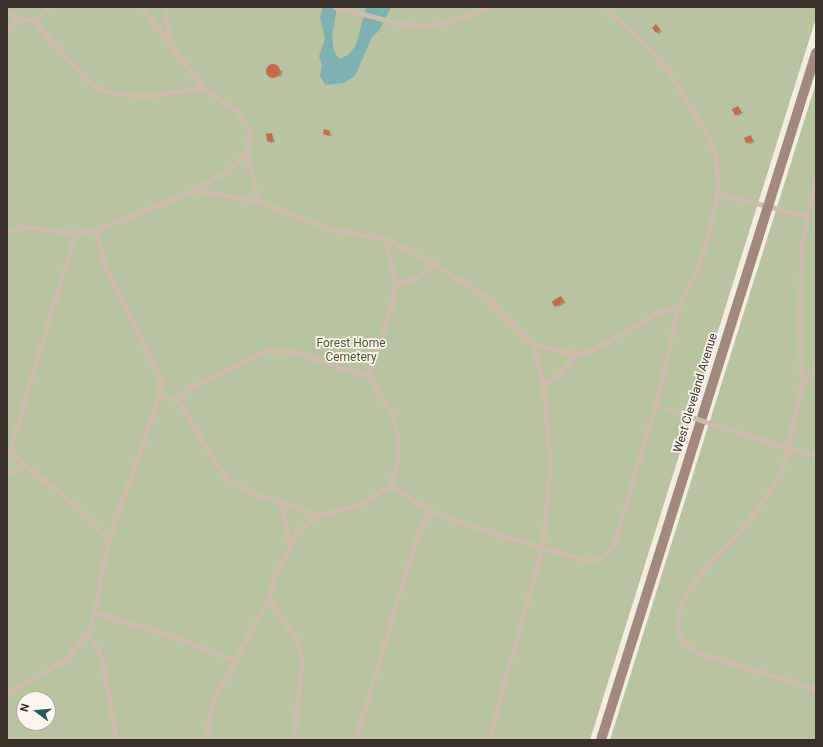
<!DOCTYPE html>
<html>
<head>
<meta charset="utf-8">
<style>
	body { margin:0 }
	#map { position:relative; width:823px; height:747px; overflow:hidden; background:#f4ebe1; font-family:Roboto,sans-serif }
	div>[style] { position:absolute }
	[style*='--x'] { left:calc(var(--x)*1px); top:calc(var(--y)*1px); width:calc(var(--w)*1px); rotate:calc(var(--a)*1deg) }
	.green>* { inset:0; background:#b8c4a0 }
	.water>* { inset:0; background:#7fb0b2 }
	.shadow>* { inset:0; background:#0003 }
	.building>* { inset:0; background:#c8694b; transform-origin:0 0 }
	.round { border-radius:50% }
	.lane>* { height:5px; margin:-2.5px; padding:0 2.5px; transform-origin:2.5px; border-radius:2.5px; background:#cdbbac }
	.secondary>* { height:10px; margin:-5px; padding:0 5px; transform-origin:5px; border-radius:5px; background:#a18a7d }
	.lane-bridge>* { height:5px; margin:-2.5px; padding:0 2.5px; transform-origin:2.5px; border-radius:2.5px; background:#cdbbac }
	span { translate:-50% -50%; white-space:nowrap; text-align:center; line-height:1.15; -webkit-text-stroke:3.5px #fbf5ee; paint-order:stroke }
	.park-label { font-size:12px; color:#4a5a2e }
	.street-label { font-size:12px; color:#3b302b }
	.frame { position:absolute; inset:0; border:8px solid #3b302b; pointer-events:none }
	.north { position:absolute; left:16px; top:691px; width:40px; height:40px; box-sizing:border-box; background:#fbf5ee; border:1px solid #aea6a0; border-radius:50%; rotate:286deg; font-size:11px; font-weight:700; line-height:16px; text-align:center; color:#3b302b }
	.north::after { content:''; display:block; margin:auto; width:14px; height:18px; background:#1f5a5e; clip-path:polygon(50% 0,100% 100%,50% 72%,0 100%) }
</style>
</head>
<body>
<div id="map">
	<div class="green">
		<div style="clip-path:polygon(evenodd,7px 7px,816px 7px,816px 18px,590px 740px,7px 740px,7px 7px,24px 699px,48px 699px,48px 723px,24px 723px,24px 699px)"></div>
		<div style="clip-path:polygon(816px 83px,816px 740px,610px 740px,711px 417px)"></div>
	</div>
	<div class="water">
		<div style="clip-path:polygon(323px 7px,337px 7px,332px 37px,334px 51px,339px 59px,348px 55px,356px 45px,366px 7px,391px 7px,379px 31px,372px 37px,355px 76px,344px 83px,325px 85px,320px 76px,322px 65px,319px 56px,325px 39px,320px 17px)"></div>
	</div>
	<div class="shadow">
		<div style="clip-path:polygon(658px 27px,662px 31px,659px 34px,656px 32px)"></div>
		<div style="clip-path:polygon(268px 66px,283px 71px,281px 77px,267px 74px)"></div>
		<div style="clip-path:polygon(738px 107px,743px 113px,738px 116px,736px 114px)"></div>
		<div style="clip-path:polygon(330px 132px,332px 136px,324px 134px)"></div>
		<div style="clip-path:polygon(272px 134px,275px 142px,271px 143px,268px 141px)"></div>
		<div style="clip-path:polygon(751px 137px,755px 142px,750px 144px,747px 142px)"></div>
		<div style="clip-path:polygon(561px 297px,566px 303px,558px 307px,556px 306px)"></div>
	</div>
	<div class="building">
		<div style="clip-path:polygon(656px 24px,660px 29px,656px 33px,652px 28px)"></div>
		<div class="round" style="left:266px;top:64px;width:14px;height:14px"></div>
		<div style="left:738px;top:106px;width:7px;height:7px;rotate:63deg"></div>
		<div style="clip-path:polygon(324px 129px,330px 131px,329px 136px,323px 134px)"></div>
		<div style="left:272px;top:133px;width:8px;height:6px;rotate:83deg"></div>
		<div style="clip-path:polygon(751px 135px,753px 141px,746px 143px,744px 138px)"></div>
		<div style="left:561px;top:296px;width:6px;height:11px;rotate:59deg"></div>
	</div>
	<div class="lane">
		<div style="--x:142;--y:7;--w:101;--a:53"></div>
		<div style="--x:166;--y:7;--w:10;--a:96"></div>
		<div style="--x:165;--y:17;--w:24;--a:78"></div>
		<div style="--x:335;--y:7;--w:69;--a:14.2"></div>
		<div style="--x:402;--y:24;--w:26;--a:4"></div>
		<div style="--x:428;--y:26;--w:27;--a:-13"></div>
		<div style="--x:454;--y:20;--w:38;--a:-20"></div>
		<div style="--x:604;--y:7;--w:40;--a:41"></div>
		<div style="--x:634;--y:33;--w:47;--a:47.6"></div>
		<div style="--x:666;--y:68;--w:79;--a:57.9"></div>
		<div style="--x:708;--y:135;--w:22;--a:69"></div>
		<div style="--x:716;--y:156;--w:37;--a:88"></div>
		<div style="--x:717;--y:193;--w:39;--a:102"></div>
		<div style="--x:709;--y:231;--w:37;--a:107"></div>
		<div style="--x:698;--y:266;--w:47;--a:115.5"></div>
		<div style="--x:7;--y:11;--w:14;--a:36"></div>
		<div style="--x:18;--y:19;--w:15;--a:4"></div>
		<div style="--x:33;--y:20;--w:81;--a:48.5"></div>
		<div style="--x:87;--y:81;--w:19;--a:32"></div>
		<div style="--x:103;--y:91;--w:40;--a:7.1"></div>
		<div style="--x:143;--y:96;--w:61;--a:-7.6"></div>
		<div style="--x:203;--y:88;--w:41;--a:34.1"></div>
		<div style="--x:237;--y:111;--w:24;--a:57"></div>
		<div style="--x:250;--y:131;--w:21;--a:101"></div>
		<div style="--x:246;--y:152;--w:27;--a:135"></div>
		<div style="--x:227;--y:171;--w:46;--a:151.2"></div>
		<div style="--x:187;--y:193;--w:99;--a:158.1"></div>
		<div style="--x:33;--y:20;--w:21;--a:-37"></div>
		<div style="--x:7;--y:30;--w:16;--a:-45"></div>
		<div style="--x:246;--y:152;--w:50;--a:76.2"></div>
		<div style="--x:258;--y:201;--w:77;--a:21.3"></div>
		<div style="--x:330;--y:229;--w:57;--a:10.1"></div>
		<div style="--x:386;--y:239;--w:54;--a:27.5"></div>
		<div style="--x:434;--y:264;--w:59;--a:31.8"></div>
		<div style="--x:484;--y:295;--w:69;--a:45"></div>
		<div style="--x:533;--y:344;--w:41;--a:76"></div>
		<div style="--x:543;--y:384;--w:80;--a:85"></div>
		<div style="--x:550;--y:464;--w:83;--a:95.5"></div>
		<div style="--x:542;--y:547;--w:200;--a:105.6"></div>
		<div style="--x:816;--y:178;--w:36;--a:104"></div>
		<div style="--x:807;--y:213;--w:33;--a:99"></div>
		<div style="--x:802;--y:246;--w:63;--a:92.7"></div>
		<div style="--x:799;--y:309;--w:78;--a:88.5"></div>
		<div style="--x:801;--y:387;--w:82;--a:102.7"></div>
		<div style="--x:783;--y:467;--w:34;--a:120"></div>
		<div style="--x:766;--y:497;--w:39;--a:128"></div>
		<div style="--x:742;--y:528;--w:48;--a:133.3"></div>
		<div style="--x:709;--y:563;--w:29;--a:128"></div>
		<div style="--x:691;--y:586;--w:25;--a:119"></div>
		<div style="--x:679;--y:608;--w:23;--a:95"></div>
		<div style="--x:677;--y:631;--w:17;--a:57"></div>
		<div style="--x:686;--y:645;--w:15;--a:32"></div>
		<div style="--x:699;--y:653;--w:122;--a:17.1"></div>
		<div style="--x:195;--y:190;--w:64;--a:9.9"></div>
		<div style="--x:717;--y:193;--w:92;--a:14.5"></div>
		<div style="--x:7;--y:231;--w:15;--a:-20"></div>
		<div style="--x:21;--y:226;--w:54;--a:7.4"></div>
		<div style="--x:75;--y:233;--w:20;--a:-9"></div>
		<div style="--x:95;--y:230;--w:40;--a:74"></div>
		<div style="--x:106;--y:268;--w:126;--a:64"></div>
		<div style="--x:161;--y:381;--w:15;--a:98"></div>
		<div style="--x:159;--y:396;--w:153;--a:109.5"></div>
		<div style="--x:386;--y:239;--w:47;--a:78.9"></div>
		<div style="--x:434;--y:264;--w:21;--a:143"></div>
		<div style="--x:417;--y:277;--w:23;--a:160"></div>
		<div style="--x:395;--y:285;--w:23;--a:100"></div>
		<div style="--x:391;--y:308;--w:70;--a:109.2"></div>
		<div style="--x:368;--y:374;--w:48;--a:59.7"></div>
		<div style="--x:392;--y:415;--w:26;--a:77"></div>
		<div style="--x:398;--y:440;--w:23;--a:92"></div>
		<div style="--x:397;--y:463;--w:23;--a:108"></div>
		<div style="--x:390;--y:485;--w:46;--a:32.7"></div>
		<div style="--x:429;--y:510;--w:58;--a:20.3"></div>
		<div style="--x:483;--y:530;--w:110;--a:16.3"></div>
		<div style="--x:589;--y:561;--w:11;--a:-15"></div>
		<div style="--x:600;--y:558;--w:18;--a:-43"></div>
		<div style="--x:613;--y:546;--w:146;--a:-73.3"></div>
		<div style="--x:655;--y:406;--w:101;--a:-76.8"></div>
		<div style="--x:678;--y:308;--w:16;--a:173"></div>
		<div style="--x:662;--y:310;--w:78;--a:150.2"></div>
		<div style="--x:594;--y:349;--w:18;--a:164"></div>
		<div style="--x:577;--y:354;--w:45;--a:-167.2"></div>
		<div style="--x:543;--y:384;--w:14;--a:-30"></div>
		<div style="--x:555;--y:377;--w:32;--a:-46"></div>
		<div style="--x:801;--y:387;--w:26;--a:-54"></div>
		<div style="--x:159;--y:396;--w:19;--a:12"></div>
		<div style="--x:178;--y:400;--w:16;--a:-47"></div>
		<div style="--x:189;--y:388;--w:87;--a:-26"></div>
		<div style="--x:267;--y:350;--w:25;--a:2"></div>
		<div style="--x:292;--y:351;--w:65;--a:18.7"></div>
		<div style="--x:354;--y:372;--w:14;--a:8"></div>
		<div style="--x:178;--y:400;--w:74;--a:59.3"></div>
		<div style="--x:216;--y:464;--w:23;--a:52"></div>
		<div style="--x:230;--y:482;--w:25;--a:27"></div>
		<div style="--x:252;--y:493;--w:71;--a:18.2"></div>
		<div style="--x:319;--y:515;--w:43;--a:-14.7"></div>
		<div style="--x:361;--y:504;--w:35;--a:-33"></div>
		<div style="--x:728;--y:429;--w:92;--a:17.1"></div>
		<div style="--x:7;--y:450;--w:22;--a:39"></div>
		<div style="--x:9;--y:451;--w:228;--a:-73.2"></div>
		<div style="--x:7;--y:475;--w:20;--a:-33"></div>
		<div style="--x:24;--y:464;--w:72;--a:38.8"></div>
		<div style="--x:80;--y:509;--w:42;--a:47.9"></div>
		<div style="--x:108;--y:540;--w:89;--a:101.1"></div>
		<div style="--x:91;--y:627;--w:42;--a:128.2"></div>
		<div style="--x:65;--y:660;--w:67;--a:150.4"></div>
		<div style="--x:280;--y:502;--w:44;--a:76.9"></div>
		<div style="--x:94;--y:612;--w:82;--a:17.1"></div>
		<div style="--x:172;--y:636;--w:66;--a:21.2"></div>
		<div style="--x:86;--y:633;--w:18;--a:52"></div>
		<div style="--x:97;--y:647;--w:16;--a:72"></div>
		<div style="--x:102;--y:662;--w:79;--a:79.8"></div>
		<div style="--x:205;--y:740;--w:43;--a:-77.9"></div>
		<div style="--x:214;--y:698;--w:113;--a:-61.4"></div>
		<div style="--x:293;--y:740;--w:81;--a:-83.6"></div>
		<div style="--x:302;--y:660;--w:21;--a:-104"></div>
		<div style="--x:297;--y:640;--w:50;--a:-125.3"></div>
		<div style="--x:268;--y:599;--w:26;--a:-74"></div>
		<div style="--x:275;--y:574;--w:52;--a:-61.5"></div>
		<div style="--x:300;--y:528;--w:23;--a:-34"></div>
		<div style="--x:355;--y:740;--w:215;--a:-73.2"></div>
		<div style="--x:417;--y:534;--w:27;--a:-63"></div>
	</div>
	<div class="secondary">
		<div style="--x:601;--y:740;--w:720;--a:-72.62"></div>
	</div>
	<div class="lane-bridge">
		<div style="--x:664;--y:408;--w:67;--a:18.2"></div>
	</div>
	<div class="park-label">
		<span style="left:351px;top:351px">Forest Home<br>Cemetery</span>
	</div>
	<div class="street-label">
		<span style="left:696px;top:393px;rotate:-73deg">West Cleveland Avenue</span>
	</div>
	<div class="frame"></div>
	<div class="north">N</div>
</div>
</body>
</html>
